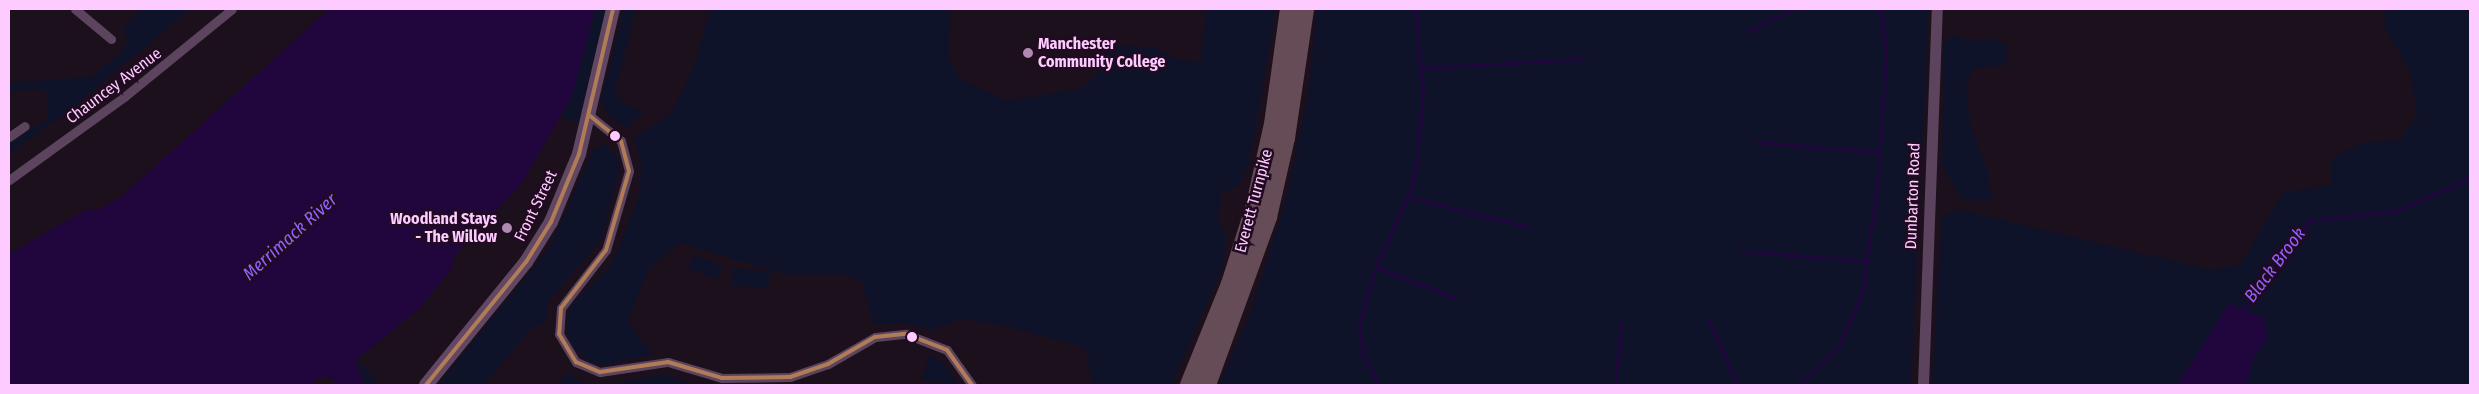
<!DOCTYPE html>
<html>
<head>
<meta charset="utf-8">
<style>
	body { margin:0 }
	#map { position:relative; width:2479px; height:394px; overflow:hidden; background:#1c101c; font-family:"Fira Sans Condensed",sans-serif }
	div>[style] { position:absolute }
	[style*='--x'] { left:calc(var(--x)*1px); top:calc(var(--y)*1px); width:calc(var(--w)*1px); rotate:calc(var(--a)*1deg) }
	.green>* { inset:0; background:#0f132a; transform-origin:0 0 }
	.water>* { inset:0; background:#21063e }
	.stream>* { height:2.5px; margin:-1.25px; padding:0 1.25px; transform-origin:1.25px; border-radius:1.25px; background:#21063e }
	.minor>* { height:9px; margin:-4.5px; padding:0 4.5px; transform-origin:4.5px; border-radius:4.5px; background:#5c445e }
	.tertiary>* { height:11px; margin:-5.5px; padding:0 5.5px; transform-origin:5.5px; border-radius:5.5px; background:#5c445e }
	.secondary>* { height:14px; margin:-7px; padding:0 7px; transform-origin:7px; border-radius:7px; background:#614763 }
	.motorway>* { height:18px; margin:-9px; padding:0 9px; transform-origin:9px; border-radius:9px; background:#654c57 }
	.bus-1>* { height:4px; margin:-2px; padding:0 2px; transform-origin:2px; border-radius:2px; background:#b07c57 }
	.dots>* { width:14px; height:14px; translate:-50% -50%; box-sizing:border-box; border:2px solid #210b21; border-radius:50% }
	span { translate:-50% -50%; white-space:nowrap; text-align:center; line-height:1.15; -webkit-text-stroke:5px #210b21; paint-order:stroke }
	.poi-label { font-size:16px; color:#fdcbff; font-weight:700 }
	.left { translate:0 -50%; text-align:left }
	.right { translate:-100% -50%; text-align:right }
	.street-label { font-size:16px; color:#fdcbff }
	.water-label { font-size:18px; color:#9361ff; font-style:italic }
	.frame { position:absolute; inset:0; border:10px solid #fdcbff; pointer-events:none }
</style>
</head>
<body>
<div id="map">
	<div class="green">
		<div style="clip-path:polygon(141px 9px,190px 9px,69px 111px,9px 153px,9px 144px,48px 118px,46px 89px,9px 91px,9px 83px,92px 77px,128px 45px,124px 29px)"></div>
		<div style="clip-path:polygon(595px 9px,606px 9px,578px 123px,561px 117px,572px 96px)"></div>
		<div style="clip-path:polygon(624px 9px,636px 9px,615px 92px,623px 103px,645px 112px,626px 128px,610px 117px,601px 102px)"></div>
		<div style="clip-path:polygon(710px 9px,950px 9px,948px 60px,961px 79px,1007px 101px,1083px 88px,1105px 65px,1108px 46px,1154px 47px,1174px 59px,1200px 62px,1206px 9px,1276px 9px,1249px 164px,1238px 187px,1221px 192px,1218px 223px,1226px 233px,1223px 265px,1172px 385px,1093px 385px,1085px 348px,1006px 326px,960px 319px,933px 330px,907px 324px,873px 324px,862px 281px,842px 274px,788px 275px,680px 243px,649px 268px,628px 322px,653px 354px,604px 365px,590px 363px,575px 349px,567px 332px,568px 315px,573px 303px,611px 266px,638px 199px,642px 165px,634px 139px,672px 112px,694px 66px)"></div>
		<div style="clip-path:polygon(1317px 9px,1929px 9px,1911px 385px,1219px 385px,1251px 312px,1287px 196px,1308px 94px)"></div>
		<div style="clip-path:polygon(2386px 9px,2470px 9px,2470px 385px,1932px 385px,1942px 216px,1957px 209px,2211px 270px,2240px 265px,2283px 193px,2332px 184px,2332px 158px,2360px 143px,2400px 139px,2417px 116px,2410px 71px,2386px 31px)"></div>
		<div style="clip-path:polygon(1952px 35px,1971px 41px,1990px 38px,2007px 45px,2006px 65px,1972px 69px,1966px 88px,1971px 128px,1986px 165px,1992px 198px,1985px 202px,1960px 198px,1942px 165px,1944px 41px)"></div>
		<div style="clip-path:polygon(603px 144px,617px 155px,620px 168px,600px 241px,548px 301px,546px 323px,533px 326px,484px 385px,438px 385px,550px 247px,593px 150px)"></div>
		<div style="left:693px;top:255px;width:31px;height:14px;rotate:21deg"></div>
		<div style="left:733px;top:268px;width:37px;height:17px;rotate:6deg"></div>
		<div style="clip-path:polygon(929px 354px,943px 363px,959px 385px,921px 380px)"></div>
		<div style="clip-path:polygon(357px 359px,377px 379px,371px 385px,365px 385px)"></div>
		<div style="clip-path:polygon(568px 372px,582px 382px,603px 385px,558px 385px)"></div>
		<div style="clip-path:polygon(665px 374px,696px 385px,606px 385px,638px 379px)"></div>
	</div>
	<div class="water">
		<div style="clip-path:polygon(329px 9px,595px 9px,572px 96px,522px 183px,454px 256px,451px 270px,419px 309px,355px 361px,365px 385px,339px 385px,329px 378px,319px 378px,310px 385px,9px 385px,9px 254px,87px 209px,98px 209px,121px 197px)"></div>
		<div style="clip-path:polygon(2229px 304px,2262px 317px,2266px 326px,2267px 339px,2253px 358px,2247px 385px,2177px 385px)"></div>
	</div>
	<div class="stream">
		<div style="--x:1746;--y:32;--w:53;--a:-25.6"></div>
		<div style="--x:1419;--y:68;--w:165;--a:-3.1"></div>
		<div style="--x:1757;--y:142;--w:122;--a:4.7"></div>
		<div style="--x:1407;--y:197;--w:126;--a:13.8"></div>
		<div style="--x:1742;--y:251;--w:125;--a:4.6"></div>
		<div style="--x:1376;--y:267;--w:86;--a:21.2"></div>
		<div style="--x:2241;--y:312;--w:114;--a:-53.2"></div>
		<div style="--x:2309;--y:221;--w:88;--a:-6.6"></div>
		<div style="--x:2396;--y:211;--w:81;--a:-24"></div>
		<div style="--x:1709;--y:321;--w:70;--a:65.6"></div>
		<div style="--x:1378;--y:385;--w:32;--a:-116"></div>
		<div style="--x:1364;--y:356;--w:31;--a:-99"></div>
		<div style="--x:1359;--y:325;--w:60;--a:-73.7"></div>
		<div style="--x:1376;--y:267;--w:86;--a:-66.1"></div>
		<div style="--x:1411;--y:188;--w:26;--a:-77"></div>
		<div style="--x:1417;--y:163;--w:72;--a:-85.2"></div>
		<div style="--x:1423;--y:91;--w:82;--a:-95.6"></div>
		<div style="--x:1615;--y:385;--w:61;--a:-84.4"></div>
		<div style="--x:1799;--y:385;--w:55;--a:-43.5"></div>
		<div style="--x:1839;--y:347;--w:58;--a:-66.5"></div>
		<div style="--x:1862;--y:294;--w:108;--a:-82"></div>
		<div style="--x:1877;--y:187;--w:130;--a:-86"></div>
		<div style="--x:1886;--y:57;--w:48;--a:-95.9"></div>
	</div>
	<div class="minor">
		<div style="--x:75;--y:9;--w:47;--a:39.8"></div>
		<div style="--x:589;--y:115;--w:41;--a:39.1"></div>
		<div style="--x:621;--y:141;--w:31;--a:75"></div>
		<div style="--x:629;--y:171;--w:82;--a:106.2"></div>
		<div style="--x:606;--y:250;--w:73;--a:127.8"></div>
		<div style="--x:561;--y:308;--w:26;--a:94"></div>
		<div style="--x:559;--y:334;--w:33;--a:59"></div>
		<div style="--x:576;--y:362;--w:26;--a:23"></div>
		<div style="--x:600;--y:372;--w:69;--a:-8.4"></div>
		<div style="--x:668;--y:362;--w:56;--a:16.5"></div>
		<div style="--x:722;--y:378;--w:68;--a:-0.8"></div>
		<div style="--x:790;--y:377;--w:40;--a:-18.9"></div>
		<div style="--x:828;--y:364;--w:54;--a:-29.9"></div>
		<div style="--x:875;--y:337;--w:31;--a:-6"></div>
		<div style="--x:906;--y:334;--w:44;--a:21.3"></div>
		<div style="--x:947;--y:350;--w:43;--a:54.5"></div>
		<div style="--x:9;--y:137;--w:19;--a:-35"></div>
		<div style="--x:9;--y:180;--w:142;--a:-35.8"></div>
		<div style="--x:124;--y:97;--w:139;--a:-39.2"></div>
	</div>
	<div class="tertiary">
		<div style="--x:1923;--y:385;--w:376;--a:-87.9"></div>
	</div>
	<div class="secondary">
		<div style="--x:426;--y:385;--w:159;--a:-50.9"></div>
		<div style="--x:526;--y:262;--w:47;--a:-58"></div>
		<div style="--x:551;--y:222;--w:74;--a:-67.6"></div>
		<div style="--x:579;--y:154;--w:149;--a:-76.8"></div>
	</div>
	<div class="motorway">
		<div style="--x:1189;--y:385;--w:109;--a:-67.9"></div>
		<div style="--x:1230;--y:284;--w:83;--a:-72.4"></div>
		<div style="--x:1255;--y:205;--w:83;--a:-77.5"></div>
		<div style="--x:1273;--y:124;--w:116;--a:-82.1"></div>
		<div style="--x:1207;--y:385;--w:179;--a:-70"></div>
		<div style="--x:1268;--y:217;--w:81;--a:-77.2"></div>
		<div style="--x:1286;--y:138;--w:130;--a:-81.6"></div>
	</div>
	<div class="bus-1">
		<div style="--x:589;--y:115;--w:41;--a:39.1"></div>
		<div style="--x:621;--y:141;--w:31;--a:75"></div>
		<div style="--x:629;--y:171;--w:82;--a:106.2"></div>
		<div style="--x:606;--y:250;--w:73;--a:127.8"></div>
		<div style="--x:561;--y:308;--w:26;--a:94"></div>
		<div style="--x:559;--y:334;--w:33;--a:59"></div>
		<div style="--x:576;--y:362;--w:26;--a:23"></div>
		<div style="--x:600;--y:372;--w:69;--a:-8.4"></div>
		<div style="--x:668;--y:362;--w:56;--a:16.5"></div>
		<div style="--x:722;--y:378;--w:68;--a:-0.8"></div>
		<div style="--x:790;--y:377;--w:40;--a:-18.9"></div>
		<div style="--x:828;--y:364;--w:54;--a:-29.9"></div>
		<div style="--x:875;--y:337;--w:31;--a:-6"></div>
		<div style="--x:906;--y:334;--w:44;--a:21.3"></div>
		<div style="--x:947;--y:350;--w:43;--a:54.5"></div>
		<div style="--x:426;--y:385;--w:159;--a:-50.9"></div>
		<div style="--x:526;--y:262;--w:47;--a:-58"></div>
		<div style="--x:551;--y:222;--w:74;--a:-67.6"></div>
		<div style="--x:579;--y:154;--w:149;--a:-76.8"></div>
	</div>
	<div class="dots">
		<div style="left:1028px;top:53px;background:#ae8ab0"></div>
		<div style="left:615px;top:136px;background:#fdcbff"></div>
		<div style="left:507px;top:228px;background:#ae8ab0"></div>
		<div style="left:912px;top:337px;background:#fdcbff"></div>
	</div>
	<div class="poi-label">
		<span class="left" style="left:1038px;top:53px">Manchester<br>Community College</span>
		<span class="right" style="left:497px;top:228px">Woodland Stays<br>- The Willow</span>
	</div>
	<div class="street-label">
		<span style="left:114px;top:86px;rotate:-37deg">Chauncey Avenue</span>
		<span style="left:1913px;top:196px;rotate:-88deg">Dunbarton Road</span>
		<span style="left:1254px;top:201px;rotate:-75deg">Everett Turnpike</span>
		<span style="left:536px;top:206px;rotate:-64deg">Front Street</span>
	</div>
	<div class="water-label">
		<span style="left:290px;top:237px;rotate:-42deg">Merrimack River</span>
		<span style="left:2275px;top:265px;rotate:-53deg">Black Brook</span>
	</div>
	<div class="frame"></div>
</div>
</body>
</html>
